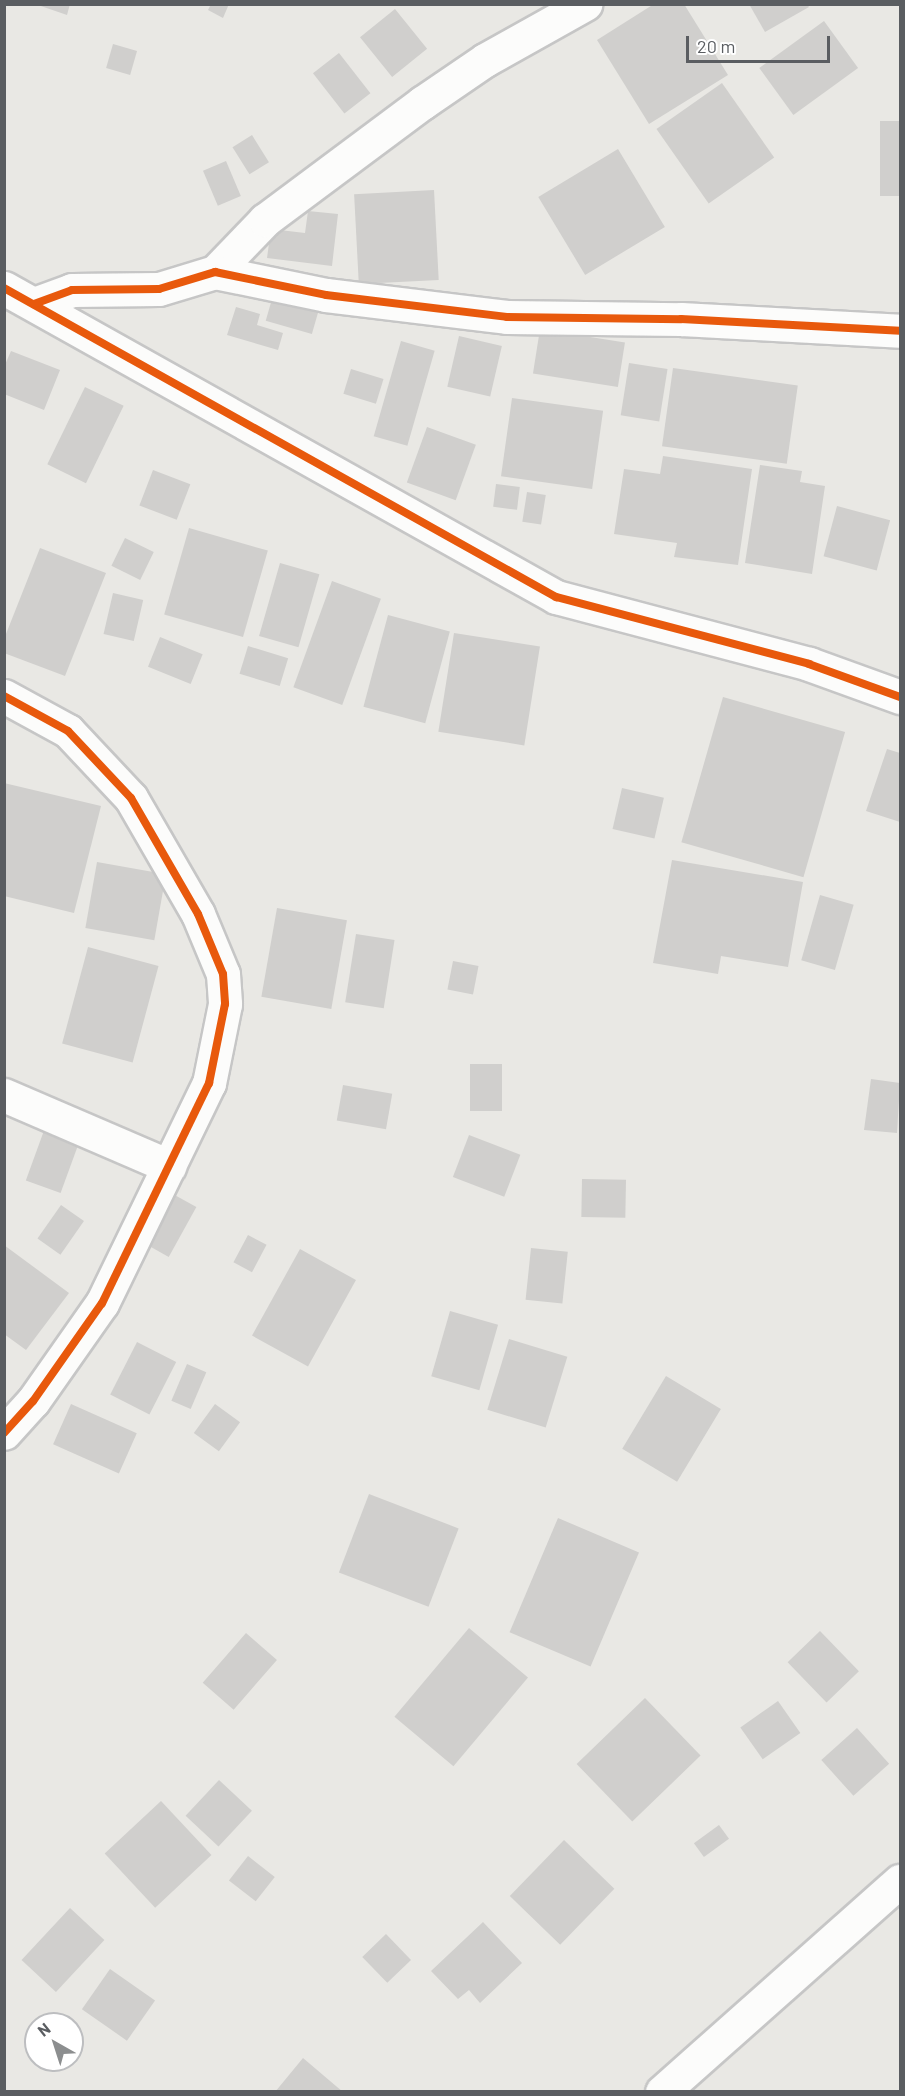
<!DOCTYPE html>
<html>
<head>
<meta charset="utf-8">
<style>
	body { margin:0 }
	#map { position:relative; width:905px; height:2096px; overflow:hidden; background:#e9e8e4; font-family:Barlow,sans-serif }
	div>[style] { position:absolute }
	[style*='--x'] { left:calc(var(--x)*1px); top:calc(var(--y)*1px); width:calc(var(--w)*1px); rotate:calc(var(--a)*1deg) }
	.building>* { inset:0; background:#d0cfcd; transform-origin:0 0 }
	.roads { filter:drop-shadow(2px 0 #c6c6c6) drop-shadow(-2px 0 #c6c6c6) drop-shadow(0 2px #c6c6c6) drop-shadow(0 -2px #c6c6c6) }
	.minor>* { height:33px; margin:-16.5px; padding:0 16.5px; transform-origin:16.5px; border-radius:16.5px; background:#fcfcfb }
	.cycleway>* { height:8px; margin:-4px; padding:0 4px; transform-origin:4px; border-radius:4px; background:#e8590c }
	span { translate:-50% -50%; white-space:nowrap; text-align:center; line-height:1.15; -webkit-text-stroke:5px #fff; paint-order:stroke }
	.frame { position:absolute; inset:0; border:6px solid #5a5d61; pointer-events:none }
	.north { position:absolute; left:24px; top:2012px; width:60px; height:60px; box-sizing:border-box; background:#fff; border:2px solid #bdbec0; border-radius:50%; rotate:321deg; font-size:16px; font-weight:700; line-height:24px; text-align:center; color:#5a5d61 }
	.north::after { content:''; display:block; margin:auto; width:21px; height:27px; background:#8c8e8f; clip-path:polygon(50% 0,100% 100%,50% 72%,0 100%) }
	.scale { position:absolute; left:686px; top:36px; width:144px; height:27px; box-sizing:border-box; border:3px solid #5a5d61; border-top:0; padding-left:8px; font-size:18px; line-height:21px; white-space:nowrap; color:#5a5d61; -webkit-text-stroke:4px #fff; paint-order:stroke }
</style>
</head>
<body>
<div id="map">
	<div class="building">
		<div style="clip-path:polygon(35px 4px,70px 4px,67px 15px)"></div>
		<div style="clip-path:polygon(211px 4px,229px 4px,223px 18px,208px 10px)"></div>
		<div style="clip-path:polygon(654px 4px,684px 4px,728px 75px,649px 124px,597px 40px)"></div>
		<div style="clip-path:polygon(749px 4px,807px 4px,809px 7px,765px 32px)"></div>
		<div style="left:395px;top:9px;width:51px;height:45px;rotate:51deg"></div>
		<div style="left:824px;top:21px;width:58px;height:80px;rotate:54deg"></div>
		<div style="left:113px;top:44px;width:25px;height:25px;rotate:16deg"></div>
		<div style="left:339px;top:53px;width:51px;height:33px;rotate:52deg"></div>
		<div style="left:722px;top:83px;width:91px;height:80px;rotate:55deg"></div>
		<div style="left:880px;top:121px;width:20px;height:75px"></div>
		<div style="left:252px;top:135px;width:32px;height:23px;rotate:58deg"></div>
		<div style="left:618px;top:149px;width:91px;height:93px;rotate:59deg"></div>
		<div style="left:226px;top:161px;width:38px;height:25px;rotate:67deg"></div>
		<div style="left:434px;top:190px;width:90px;height:80px;rotate:87deg"></div>
		<div style="clip-path:polygon(308px 211px,338px 214px,332px 266px,267px 258px,271px 229px,305px 233px)"></div>
		<div style="left:274px;top:292px;width:48px;height:30px;rotate:16deg"></div>
		<div style="clip-path:polygon(236px 307px,260px 314px,257px 325px,283px 333px,278px 350px,227px 335px)"></div>
		<div style="left:540px;top:329px;width:86px;height:45px;rotate:9deg"></div>
		<div style="left:459px;top:336px;width:44px;height:52px;rotate:13deg"></div>
		<div style="left:401px;top:341px;width:35px;height:99px;rotate:16deg"></div>
		<div style="clip-path:polygon(11px 351px,60px 370px,44px 410px,4px 394px,4px 367px)"></div>
		<div style="left:629px;top:363px;width:39px;height:53px;rotate:9deg"></div>
		<div style="left:673px;top:368px;width:126px;height:79px;rotate:8deg"></div>
		<div style="left:351px;top:369px;width:34px;height:26px;rotate:17deg"></div>
		<div style="left:85px;top:387px;width:43px;height:86px;rotate:26deg"></div>
		<div style="left:512px;top:398px;width:92px;height:79px;rotate:8deg"></div>
		<div style="left:427px;top:427px;width:52px;height:59px;rotate:20deg"></div>
		<div style="clip-path:polygon(663px 456px,752px 469px,738px 565px,674px 557px,677px 543px,614px 534px,624px 469px,660px 474px)"></div>
		<div style="clip-path:polygon(760px 465px,802px 471px,800px 482px,825px 486px,812px 574px,745px 563px)"></div>
		<div style="left:153px;top:470px;width:40px;height:38px;rotate:21deg"></div>
		<div style="left:496px;top:484px;width:24px;height:23px;rotate:7deg"></div>
		<div style="left:527px;top:492px;width:19px;height:30px;rotate:9deg"></div>
		<div style="left:837px;top:506px;width:55px;height:52px;rotate:15deg"></div>
		<div style="left:189px;top:528px;width:82px;height:90px;rotate:16deg"></div>
		<div style="left:125px;top:538px;width:32px;height:31px;rotate:26deg"></div>
		<div style="clip-path:polygon(40px 548px,106px 573px,65px 676px,4px 653px,4px 639px)"></div>
		<div style="left:280px;top:563px;width:41px;height:76px;rotate:16deg"></div>
		<div style="left:332px;top:581px;width:52px;height:113px;rotate:20deg"></div>
		<div style="left:113px;top:593px;width:31px;height:42px;rotate:13deg"></div>
		<div style="left:388px;top:615px;width:64px;height:95px;rotate:15deg"></div>
		<div style="left:454px;top:633px;width:87px;height:100px;rotate:9deg"></div>
		<div style="left:160px;top:637px;width:46px;height:32px;rotate:22deg"></div>
		<div style="left:248px;top:646px;width:42px;height:29px;rotate:17deg"></div>
		<div style="left:723px;top:697px;width:127px;height:151px;rotate:16deg"></div>
		<div style="clip-path:polygon(887px 749px,900px 753px,900px 822px,866px 811px)"></div>
		<div style="clip-path:polygon(4px 783px,101px 806px,74px 913px,4px 896px)"></div>
		<div style="left:622px;top:788px;width:43px;height:42px;rotate:13deg"></div>
		<div style="clip-path:polygon(672px 860px,803px 882px,788px 967px,721px 956px,718px 974px,653px 963px)"></div>
		<div style="left:97px;top:862px;width:70px;height:67px;rotate:10deg"></div>
		<div style="left:820px;top:895px;width:35px;height:68px;rotate:16deg"></div>
		<div style="left:277px;top:908px;width:71px;height:90px;rotate:10deg"></div>
		<div style="left:356px;top:934px;width:39px;height:69px;rotate:9deg"></div>
		<div style="left:88px;top:947px;width:73px;height:100px;rotate:15deg"></div>
		<div style="left:453px;top:961px;width:26px;height:29px;rotate:11deg"></div>
		<div style="left:470px;top:1064px;width:32px;height:47px"></div>
		<div style="clip-path:polygon(871px 1079px,900px 1083px,897px 1133px,864px 1130px)"></div>
		<div style="left:343px;top:1085px;width:50px;height:36px;rotate:10deg"></div>
		<div style="left:46px;top:1125px;width:37px;height:59px;rotate:20deg"></div>
		<div style="left:469px;top:1135px;width:55px;height:45px;rotate:21deg"></div>
		<div style="left:582px;top:1179px;width:44px;height:38px;rotate:1deg"></div>
		<div style="left:171px;top:1193px;width:29px;height:57px;rotate:29deg"></div>
		<div style="left:61px;top:1205px;width:28px;height:41px;rotate:35deg"></div>
		<div style="left:248px;top:1235px;width:21px;height:31px;rotate:28deg"></div>
		<div style="clip-path:polygon(4px 1245px,69px 1293px,26px 1350px,4px 1334px)"></div>
		<div style="left:531px;top:1248px;width:37px;height:52px;rotate:6deg"></div>
		<div style="left:300px;top:1249px;width:64px;height:99px;rotate:29deg"></div>
		<div style="left:450px;top:1311px;width:50px;height:68px;rotate:16deg"></div>
		<div style="left:509px;top:1339px;width:61px;height:74px;rotate:17deg"></div>
		<div style="left:137px;top:1342px;width:44px;height:59px;rotate:27deg"></div>
		<div style="left:187px;top:1364px;width:21px;height:40px;rotate:23deg"></div>
		<div style="left:666px;top:1376px;width:64px;height:85px;rotate:31deg"></div>
		<div style="left:71px;top:1404px;width:72px;height:44px;rotate:24deg"></div>
		<div style="left:215px;top:1404px;width:31px;height:36px;rotate:36deg"></div>
		<div style="left:369px;top:1494px;width:96px;height:84px;rotate:21deg"></div>
		<div style="left:558px;top:1518px;width:88px;height:124px;rotate:23deg"></div>
		<div style="left:469px;top:1628px;width:77px;height:116px;rotate:40deg"></div>
		<div style="left:820px;top:1631px;width:56px;height:45px;rotate:46deg"></div>
		<div style="left:246px;top:1633px;width:41px;height:66px;rotate:41deg"></div>
		<div style="left:645px;top:1698px;width:80px;height:95px;rotate:46deg"></div>
		<div style="left:778px;top:1701px;width:39px;height:46px;rotate:55deg"></div>
		<div style="left:857px;top:1728px;width:48px;height:48px;rotate:48deg"></div>
		<div style="left:219px;top:1780px;width:45px;height:49px;rotate:43deg"></div>
		<div style="left:161px;top:1801px;width:74px;height:77px;rotate:47deg"></div>
		<div style="left:719px;top:1825px;width:17px;height:31px;rotate:54deg"></div>
		<div style="left:564px;top:1840px;width:70px;height:78px;rotate:44deg"></div>
		<div style="left:248px;top:1856px;width:34px;height:31px;rotate:38deg"></div>
		<div style="left:70px;top:1908px;width:47px;height:71px;rotate:43deg"></div>
		<div style="clip-path:polygon(483px 1922px,522px 1963px,480px 2003px,469px 1990px,458px 1999px,431px 1971px)"></div>
		<div style="left:386px;top:1934px;width:36px;height:33px;rotate:46deg"></div>
		<div style="left:110px;top:1969px;width:55px;height:49px;rotate:35deg"></div>
		<div style="clip-path:polygon(303px 2058px,343px 2092px,275px 2092px)"></div>
	</div>
	<div class="roads">
		<div class="minor">
			<div style="--x:215;--y:272;--w:72;--a:-46.1"></div>
			<div style="--x:265;--y:220;--w:196;--a:-36.7"></div>
			<div style="--x:422;--y:103;--w:76;--a:-34.3"></div>
			<div style="--x:485;--y:60;--w:115;--a:-29.2"></div>
			<div style="--x:4;--y:288;--w:633;--a:29.24"></div>
			<div style="--x:556;--y:597;--w:262;--a:14.8"></div>
			<div style="--x:809;--y:664;--w:97;--a:19.9"></div>
			<div style="--x:34;--y:304;--w:40;--a:-20.2"></div>
			<div style="--x:72;--y:290;--w:87;--a:-0.7"></div>
			<div style="--x:159;--y:289;--w:59;--a:-16.9"></div>
			<div style="--x:215;--y:272;--w:113;--a:11.7"></div>
			<div style="--x:326;--y:295;--w:182;--a:6.9"></div>
			<div style="--x:507;--y:317;--w:174;--a:0.7"></div>
			<div style="--x:681;--y:319;--w:219;--a:3.1"></div>
			<div style="--x:4;--y:696;--w:73;--a:28.7"></div>
			<div style="--x:68;--y:731;--w:92;--a:46.8"></div>
			<div style="--x:131;--y:798;--w:134;--a:60"></div>
			<div style="--x:198;--y:914;--w:65;--a:67.4"></div>
			<div style="--x:223;--y:974;--w:30;--a:86"></div>
			<div style="--x:225;--y:1004;--w:81;--a:101.4"></div>
			<div style="--x:209;--y:1083;--w:245;--a:115.9"></div>
			<div style="--x:102;--y:1303;--w:120;--a:125.1"></div>
			<div style="--x:33;--y:1401;--w:43;--a:132.2"></div>
			<div style="--x:4;--y:1095;--w:180;--a:23.3"></div>
			<div style="--x:662;--y:2092;--w:318;--a:-41.6"></div>
		</div>
	</div>
	<div class="cycleway">
		<div style="--x:4;--y:288;--w:633;--a:29.24"></div>
		<div style="--x:556;--y:597;--w:262;--a:14.8"></div>
		<div style="--x:809;--y:664;--w:97;--a:19.9"></div>
		<div style="--x:34;--y:304;--w:40;--a:-20.2"></div>
		<div style="--x:72;--y:290;--w:87;--a:-0.7"></div>
		<div style="--x:159;--y:289;--w:59;--a:-16.9"></div>
		<div style="--x:215;--y:272;--w:113;--a:11.7"></div>
		<div style="--x:326;--y:295;--w:182;--a:6.9"></div>
		<div style="--x:507;--y:317;--w:174;--a:0.7"></div>
		<div style="--x:681;--y:319;--w:219;--a:3.1"></div>
		<div style="--x:4;--y:696;--w:73;--a:28.7"></div>
		<div style="--x:68;--y:731;--w:92;--a:46.8"></div>
		<div style="--x:131;--y:798;--w:134;--a:60"></div>
		<div style="--x:198;--y:914;--w:65;--a:67.4"></div>
		<div style="--x:223;--y:974;--w:30;--a:86"></div>
		<div style="--x:225;--y:1004;--w:81;--a:101.4"></div>
		<div style="--x:209;--y:1083;--w:245;--a:115.9"></div>
		<div style="--x:102;--y:1303;--w:120;--a:125.1"></div>
		<div style="--x:33;--y:1401;--w:43;--a:132.2"></div>
	</div>
	<div class="frame"></div>
	<div class="north">N</div>
	<div class="scale">20 m</div>
</div>
</body>
</html>
